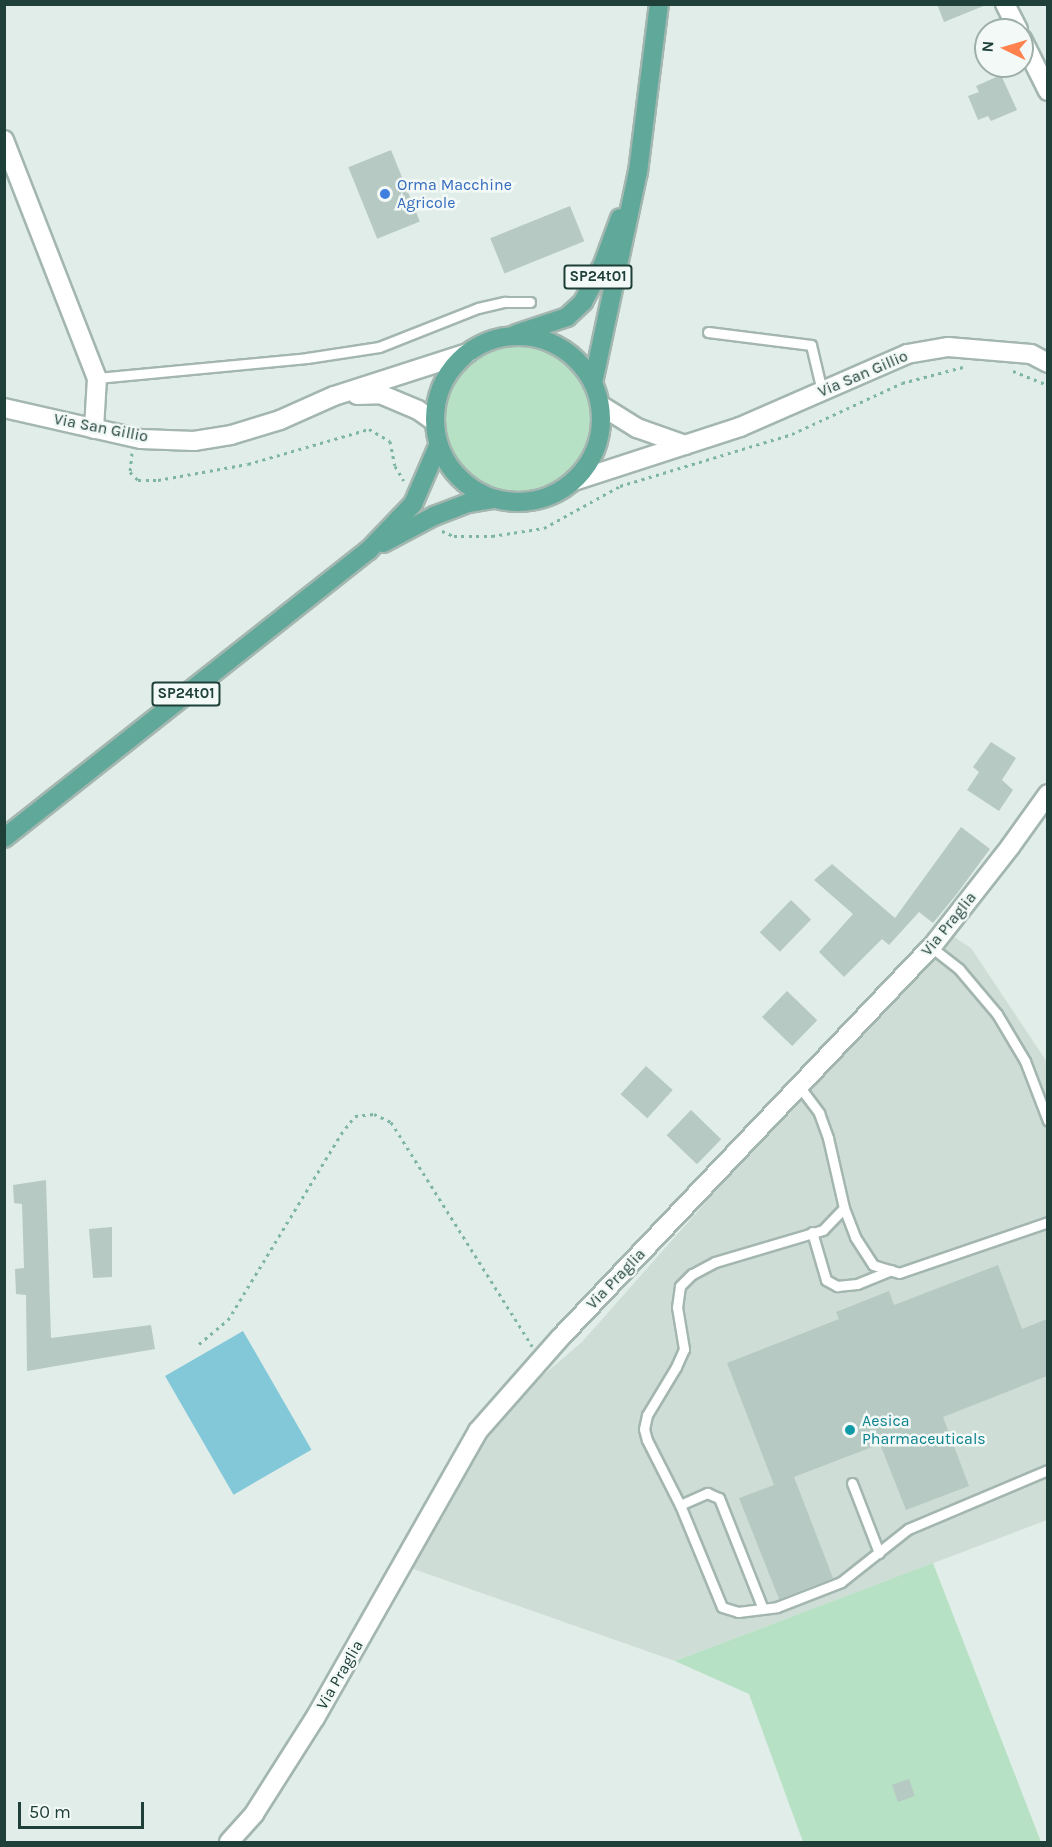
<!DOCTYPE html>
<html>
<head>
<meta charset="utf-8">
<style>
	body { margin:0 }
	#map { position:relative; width:1052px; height:1847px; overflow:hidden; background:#e1ede8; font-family:Karla,sans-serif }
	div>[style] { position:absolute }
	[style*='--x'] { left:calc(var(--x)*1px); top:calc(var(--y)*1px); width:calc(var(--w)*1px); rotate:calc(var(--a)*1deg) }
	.built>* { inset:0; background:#cfddd7 }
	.green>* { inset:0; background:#b7e1c4 }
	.round { border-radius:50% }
	.water>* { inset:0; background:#82c8d9; transform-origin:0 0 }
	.building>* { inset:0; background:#b6c9c2; transform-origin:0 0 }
	.path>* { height:3px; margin-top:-1.5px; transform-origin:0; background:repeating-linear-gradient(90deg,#7eb5a6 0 3px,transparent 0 7.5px) }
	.roads { filter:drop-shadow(2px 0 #a3b6b0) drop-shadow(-2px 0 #a3b6b0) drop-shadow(0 2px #a3b6b0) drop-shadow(0 -2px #a3b6b0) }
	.lane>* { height:9px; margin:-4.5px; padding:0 4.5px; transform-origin:4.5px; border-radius:4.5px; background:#fff }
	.street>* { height:18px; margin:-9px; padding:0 9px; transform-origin:9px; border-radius:9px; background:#fff }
	.secondary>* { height:18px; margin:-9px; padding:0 9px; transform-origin:9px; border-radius:9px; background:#fff }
	.primary>* { height:18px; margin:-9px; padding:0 9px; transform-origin:9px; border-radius:9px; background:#60a899 }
	.primary>.ring { margin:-9px; padding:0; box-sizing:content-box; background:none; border:18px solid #60a899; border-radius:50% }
	.dots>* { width:16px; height:16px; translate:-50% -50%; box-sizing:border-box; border:3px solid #f2f9f6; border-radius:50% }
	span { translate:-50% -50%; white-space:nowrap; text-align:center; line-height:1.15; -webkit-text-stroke:5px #f2f9f6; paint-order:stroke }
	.shield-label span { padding:2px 4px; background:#f2f9f6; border:2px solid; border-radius:4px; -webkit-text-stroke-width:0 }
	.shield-label { font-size:15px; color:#1f4039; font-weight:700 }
	.shop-label { font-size:16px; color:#366cbe }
	.left { translate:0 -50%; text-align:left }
	.street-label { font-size:16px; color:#1f4039 }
	.culture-label { font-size:16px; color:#0d838f }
	.frame { position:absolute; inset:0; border:6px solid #1f4039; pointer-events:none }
	.north { position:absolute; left:974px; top:18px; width:60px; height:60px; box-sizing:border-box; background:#f2f9f6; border:2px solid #9eafaa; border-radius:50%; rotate:275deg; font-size:16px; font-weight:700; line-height:24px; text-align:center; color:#1f4039 }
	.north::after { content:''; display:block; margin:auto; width:21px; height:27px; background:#ff814d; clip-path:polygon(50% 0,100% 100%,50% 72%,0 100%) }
	.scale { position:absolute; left:18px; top:1802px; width:126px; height:27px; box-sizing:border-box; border:3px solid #1f4039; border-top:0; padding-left:8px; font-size:18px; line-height:21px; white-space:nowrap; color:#1f4039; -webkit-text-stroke:4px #f2f9f6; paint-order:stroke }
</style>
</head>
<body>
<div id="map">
	<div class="built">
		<div style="clip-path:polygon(951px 935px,971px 948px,1047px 1062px,1047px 1520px,675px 1661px,402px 1565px,478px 1431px,582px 1342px,934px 944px)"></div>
	</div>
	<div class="green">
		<div class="round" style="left:442px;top:344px;width:148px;height:148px"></div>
		<div style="clip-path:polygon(933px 1563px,1041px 1842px,803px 1842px,749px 1694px,675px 1661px)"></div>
	</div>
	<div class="water">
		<div style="left:243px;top:1331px;width:137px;height:90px;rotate:60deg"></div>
	</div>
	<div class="building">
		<div style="clip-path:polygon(937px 4px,986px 4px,986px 5px,944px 22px)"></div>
		<div style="clip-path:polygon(1001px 75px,1017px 110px,991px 121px,988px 116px,978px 120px,968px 96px,979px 92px,976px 86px)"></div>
		<div style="left:391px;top:150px;width:77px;height:46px;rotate:68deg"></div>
		<div style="left:570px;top:206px;width:38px;height:86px;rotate:68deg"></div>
		<div style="clip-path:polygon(991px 742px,1016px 758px,1002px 780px,1013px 790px,999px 811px,967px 790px,979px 772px,973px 767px)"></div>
		<div style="clip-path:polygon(961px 827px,990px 849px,956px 895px,933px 923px,919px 912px,889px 945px,882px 939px,844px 977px,819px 952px,853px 914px,814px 880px,832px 864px,895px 918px)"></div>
		<div style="left:791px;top:900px;width:28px;height:45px;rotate:44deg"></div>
		<div style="left:787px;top:991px;width:42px;height:36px;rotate:44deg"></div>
		<div style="left:646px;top:1066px;width:36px;height:38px;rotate:42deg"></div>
		<div style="left:691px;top:1110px;width:42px;height:35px;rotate:44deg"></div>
		<div style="clip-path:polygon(46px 1180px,51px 1338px,151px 1325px,155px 1349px,27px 1371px,26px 1295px,16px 1294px,15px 1269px,24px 1268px,22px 1204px,14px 1203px,13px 1185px)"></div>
		<div style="clip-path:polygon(112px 1227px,112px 1277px,93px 1278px,89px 1229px)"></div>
		<div style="clip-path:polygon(998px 1265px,1022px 1329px,1047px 1319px,1047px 1376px,943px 1417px,969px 1486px,906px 1510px,880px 1444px,794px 1477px,833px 1578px,779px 1599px,739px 1498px,774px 1485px,727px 1363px,839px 1319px,836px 1312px,889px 1291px,894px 1305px)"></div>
		<div style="left:909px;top:1779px;width:18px;height:18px;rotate:71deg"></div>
	</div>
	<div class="path">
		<div style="--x:1013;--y:371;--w:38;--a:22"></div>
		<div style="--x:132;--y:453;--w:19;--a:96"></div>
		<div style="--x:130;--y:472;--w:11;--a:45"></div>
		<div style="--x:138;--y:480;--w:20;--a:0"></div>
		<div style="--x:158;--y:480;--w:91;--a:-10.1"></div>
		<div style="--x:248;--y:464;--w:126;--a:-16.1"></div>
		<div style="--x:369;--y:429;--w:24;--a:30"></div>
		<div style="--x:390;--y:441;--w:25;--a:79"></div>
		<div style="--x:395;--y:466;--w:17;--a:59"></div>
		<div style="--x:442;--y:531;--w:13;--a:23"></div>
		<div style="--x:454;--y:536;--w:38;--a:0"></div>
		<div style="--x:492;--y:536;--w:53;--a:-8.7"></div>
		<div style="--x:544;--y:528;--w:87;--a:-28.9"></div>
		<div style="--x:620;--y:486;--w:180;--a:-16.8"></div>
		<div style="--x:792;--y:434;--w:121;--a:-24.9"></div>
		<div style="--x:902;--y:383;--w:63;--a:-14.7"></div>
		<div style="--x:199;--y:1344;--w:38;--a:-40"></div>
		<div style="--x:228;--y:1320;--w:218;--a:-58.7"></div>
		<div style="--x:341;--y:1134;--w:23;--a:-52"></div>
		<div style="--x:355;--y:1116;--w:19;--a:-6"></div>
		<div style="--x:374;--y:1114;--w:19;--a:25"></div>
		<div style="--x:391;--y:1122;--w:265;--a:57.8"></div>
	</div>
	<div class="roads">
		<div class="lane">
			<div style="--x:708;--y:332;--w:104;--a:7.2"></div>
			<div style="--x:811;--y:345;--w:47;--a:76.6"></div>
			<div style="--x:97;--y:378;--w:211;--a:-5.4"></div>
			<div style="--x:307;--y:358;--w:73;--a:-8.7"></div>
			<div style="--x:379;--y:347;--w:106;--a:-21.5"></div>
			<div style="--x:478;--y:308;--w:28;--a:-13"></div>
			<div style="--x:505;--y:302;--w:25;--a:0"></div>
			<div style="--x:931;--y:947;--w:36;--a:38"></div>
			<div style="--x:959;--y:969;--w:59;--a:49.8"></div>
			<div style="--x:997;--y:1014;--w:55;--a:59.2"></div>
			<div style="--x:1025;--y:1061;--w:64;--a:69"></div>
			<div style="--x:799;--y:1086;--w:34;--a:53"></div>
			<div style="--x:819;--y:1113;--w:27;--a:70"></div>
			<div style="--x:828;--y:1138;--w:72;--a:77.1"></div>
			<div style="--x:844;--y:1208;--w:30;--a:134"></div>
			<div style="--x:823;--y:1230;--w:113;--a:163.5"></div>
			<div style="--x:715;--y:1262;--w:26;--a:152"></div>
			<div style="--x:692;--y:1274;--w:17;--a:135"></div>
			<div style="--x:680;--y:1286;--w:21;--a:98"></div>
			<div style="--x:677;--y:1307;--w:43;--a:80.5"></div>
			<div style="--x:684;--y:1349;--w:20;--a:114"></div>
			<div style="--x:676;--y:1367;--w:56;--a:121.1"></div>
			<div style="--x:647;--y:1415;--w:14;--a:102"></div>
			<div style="--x:644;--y:1429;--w:11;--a:75"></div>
			<div style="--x:647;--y:1440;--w:73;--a:63.1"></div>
			<div style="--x:680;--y:1505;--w:110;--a:67.6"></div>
			<div style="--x:722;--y:1607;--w:17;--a:17"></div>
			<div style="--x:738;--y:1612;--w:39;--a:-7"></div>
			<div style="--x:777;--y:1607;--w:69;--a:-21.3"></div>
			<div style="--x:841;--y:1582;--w:85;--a:-38.3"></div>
			<div style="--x:908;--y:1529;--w:152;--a:-22.9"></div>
			<div style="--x:844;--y:1208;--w:31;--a:69"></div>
			<div style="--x:855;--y:1237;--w:33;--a:57"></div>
			<div style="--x:873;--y:1265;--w:27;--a:17"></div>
			<div style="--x:899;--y:1273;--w:157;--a:-18.9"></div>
			<div style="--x:812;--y:1232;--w:50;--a:73.7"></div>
			<div style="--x:826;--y:1280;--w:13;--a:29"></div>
			<div style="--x:837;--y:1286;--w:20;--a:-6"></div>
			<div style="--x:857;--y:1284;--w:37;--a:-22"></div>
			<div style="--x:852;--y:1483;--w:75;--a:68.9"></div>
			<div style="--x:680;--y:1505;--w:30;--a:-24"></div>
			<div style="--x:707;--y:1493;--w:13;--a:23"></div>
			<div style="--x:719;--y:1498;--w:119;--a:68.4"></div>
		</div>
		<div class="street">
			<div style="--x:1005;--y:4;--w:29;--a:63"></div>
			<div style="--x:1022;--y:39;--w:58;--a:63.4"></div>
			<div style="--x:4;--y:140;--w:256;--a:68.7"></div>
			<div style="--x:97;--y:378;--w:51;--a:93.4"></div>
			<div style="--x:229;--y:1842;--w:38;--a:-48"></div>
			<div style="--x:254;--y:1814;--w:114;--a:-57.6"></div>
			<div style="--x:315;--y:1718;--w:330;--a:-60.4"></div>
			<div style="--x:478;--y:1431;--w:124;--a:-48.6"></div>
			<div style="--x:560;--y:1338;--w:543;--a:-46.49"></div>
			<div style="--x:934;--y:944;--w:123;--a:-51.9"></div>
			<div style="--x:1010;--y:847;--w:65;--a:-54.4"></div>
		</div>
		<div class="secondary">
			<div style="--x:357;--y:395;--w:23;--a:-2"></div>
			<div style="--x:380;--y:394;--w:41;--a:22.8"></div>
			<div style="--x:418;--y:410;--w:21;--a:35"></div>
			<div style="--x:600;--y:405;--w:44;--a:31.9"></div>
			<div style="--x:637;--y:428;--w:51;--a:19.5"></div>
			<div style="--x:4;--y:408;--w:140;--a:12.8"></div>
			<div style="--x:141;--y:439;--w:53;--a:2.2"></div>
			<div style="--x:194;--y:441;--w:37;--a:-9"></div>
			<div style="--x:231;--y:435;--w:51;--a:-17"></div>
			<div style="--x:280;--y:420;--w:59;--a:-24"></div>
			<div style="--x:334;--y:396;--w:141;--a:-17.8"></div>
			<div style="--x:574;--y:481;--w:175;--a:-18"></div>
			<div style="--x:740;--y:427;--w:182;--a:-23.6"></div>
			<div style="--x:907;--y:354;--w:42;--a:-9.7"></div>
			<div style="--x:948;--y:347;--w:83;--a:4.8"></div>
			<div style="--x:1031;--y:354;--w:19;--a:28"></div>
		</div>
		<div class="primary">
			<div style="--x:516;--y:334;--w:54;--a:-18.4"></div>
			<div style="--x:567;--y:317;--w:22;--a:-43"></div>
			<div style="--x:583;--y:302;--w:40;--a:-62"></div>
			<div style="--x:602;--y:267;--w:52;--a:-69.8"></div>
			<div class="ring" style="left:435px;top:336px;width:148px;height:148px"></div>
			<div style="--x:593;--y:383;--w:216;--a:-78"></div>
			<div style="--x:638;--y:172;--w:169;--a:-82.9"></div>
			<div style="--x:383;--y:543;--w:58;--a:-27.9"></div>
			<div style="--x:434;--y:516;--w:36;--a:-21"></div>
			<div style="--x:468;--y:503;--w:26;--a:-9"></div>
			<div style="--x:4;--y:838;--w:464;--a:-38.3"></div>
			<div style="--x:368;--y:551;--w:65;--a:-46.2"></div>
			<div style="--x:413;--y:504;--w:65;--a:-66.6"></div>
		</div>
	</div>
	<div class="dots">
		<div style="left:385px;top:194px;background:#3f7fe0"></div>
		<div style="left:850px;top:1430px;background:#0f9aa8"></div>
	</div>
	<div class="shield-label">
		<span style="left:598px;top:277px">SP24t01</span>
		<span style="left:186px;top:694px">SP24t01</span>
	</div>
	<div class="shop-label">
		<span class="left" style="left:397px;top:194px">Orma Macchine<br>Agricole</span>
	</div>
	<div class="street-label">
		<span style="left:863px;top:374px;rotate:-23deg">Via San Gillio</span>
		<span style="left:101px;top:428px;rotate:11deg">Via San Gillio</span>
		<span style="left:949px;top:924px;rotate:-51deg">Via Praglia</span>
		<span style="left:616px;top:1279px;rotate:-46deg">Via Praglia</span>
		<span style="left:340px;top:1675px;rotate:-60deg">Via Praglia</span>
	</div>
	<div class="culture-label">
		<span class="left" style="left:862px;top:1430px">Aesica<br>Pharmaceuticals</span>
	</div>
	<div class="frame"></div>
	<div class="north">N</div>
	<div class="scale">50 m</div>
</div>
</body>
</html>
